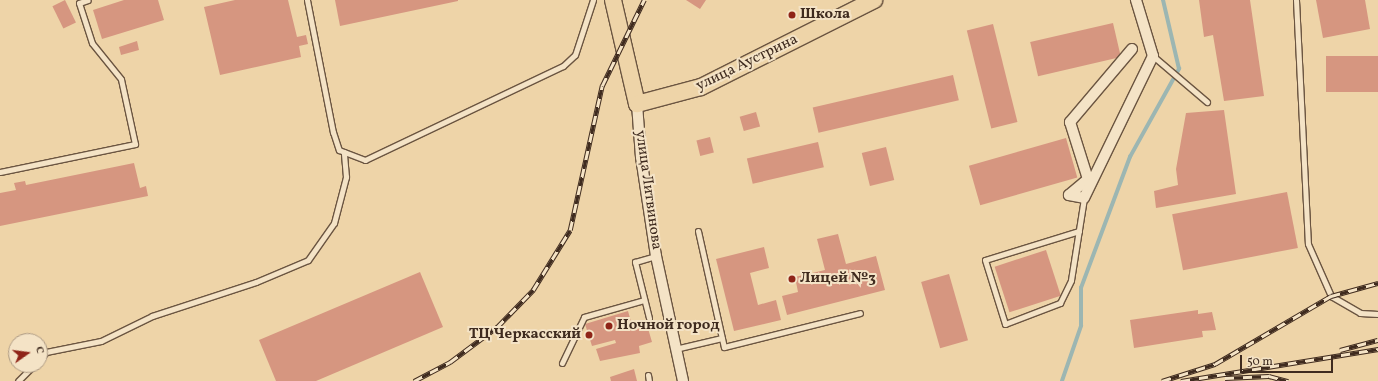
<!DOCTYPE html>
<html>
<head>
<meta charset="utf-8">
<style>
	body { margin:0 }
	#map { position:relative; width:1378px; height:381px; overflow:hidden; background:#eed4a8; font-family:Vollkorn,serif }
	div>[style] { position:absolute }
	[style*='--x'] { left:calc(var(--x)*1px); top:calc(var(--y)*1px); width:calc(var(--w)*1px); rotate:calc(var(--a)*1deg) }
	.stream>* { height:3.5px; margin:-1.75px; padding:0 1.75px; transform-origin:1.75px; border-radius:1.75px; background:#9cb6b2 }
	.building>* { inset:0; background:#d69680; transform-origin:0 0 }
	.roads { filter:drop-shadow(1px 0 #6b5541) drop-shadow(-1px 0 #6b5541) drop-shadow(0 1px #6b5541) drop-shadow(0 -1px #6b5541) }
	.lane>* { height:5px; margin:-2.5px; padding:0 2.5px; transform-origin:2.5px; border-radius:2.5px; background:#f4e3c6 }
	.street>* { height:10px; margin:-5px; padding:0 5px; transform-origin:5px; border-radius:5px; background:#f4e3c6 }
	.primary>* { height:16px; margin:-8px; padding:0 8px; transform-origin:8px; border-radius:8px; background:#eed4a8 }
	.rail>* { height:4.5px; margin-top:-2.25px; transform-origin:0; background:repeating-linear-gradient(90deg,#f4e3c6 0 9px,#3f2b1f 0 18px); box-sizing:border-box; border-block:1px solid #3f2b1f }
	.dots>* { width:11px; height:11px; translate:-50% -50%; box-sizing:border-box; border:2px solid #f4e3c6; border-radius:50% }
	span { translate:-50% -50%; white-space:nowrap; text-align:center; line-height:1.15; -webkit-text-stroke:4px #f4e3c6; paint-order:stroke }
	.poi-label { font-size:15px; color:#3f2b1f; font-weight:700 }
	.left { translate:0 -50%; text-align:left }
	.right { translate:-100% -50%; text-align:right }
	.street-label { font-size:15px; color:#3f2b1f }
	.north { position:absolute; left:8px; top:333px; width:40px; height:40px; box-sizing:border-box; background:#f4e3c6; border:1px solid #ac9983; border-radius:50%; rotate:76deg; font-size:11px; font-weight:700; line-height:16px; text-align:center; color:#3f2b1f }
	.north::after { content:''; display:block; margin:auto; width:14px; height:18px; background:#8f2418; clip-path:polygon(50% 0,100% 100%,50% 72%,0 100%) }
	.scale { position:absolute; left:1240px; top:355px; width:93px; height:18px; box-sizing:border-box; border:2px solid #3f2b1f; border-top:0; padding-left:5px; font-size:12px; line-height:14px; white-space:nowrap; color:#3f2b1f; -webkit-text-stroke:3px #f4e3c6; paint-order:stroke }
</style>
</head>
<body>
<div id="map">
	<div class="stream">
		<div style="--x:1062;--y:381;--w:58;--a:-70.9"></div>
		<div style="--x:1081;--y:326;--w:38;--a:-90"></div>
		<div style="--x:1081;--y:288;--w:140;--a:-69.5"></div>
		<div style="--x:1130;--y:157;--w:101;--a:-60.9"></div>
		<div style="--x:1179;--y:69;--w:71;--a:-103.1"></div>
	</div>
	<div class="building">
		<div style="left:65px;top:0;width:25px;height:14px;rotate:64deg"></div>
		<div style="clip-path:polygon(124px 0,158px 0,164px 20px,102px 39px,93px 10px)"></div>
		<div style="clip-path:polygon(235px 0,288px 0,297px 37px,306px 35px,308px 44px,299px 46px,301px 57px,220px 75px,204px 7px)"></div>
		<div style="clip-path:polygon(335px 0,458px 0,458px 1px,340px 26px)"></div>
		<div style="clip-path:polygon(686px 0,706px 0,700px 9px)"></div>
		<div style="clip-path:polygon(1199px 0,1250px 0,1264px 96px,1224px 101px,1213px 35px,1204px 37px)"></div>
		<div style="clip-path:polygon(1316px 0,1365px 0,1370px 29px,1323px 38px)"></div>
		<div style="left:1113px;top:23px;width:35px;height:85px;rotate:77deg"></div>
		<div style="left:993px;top:24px;width:101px;height:27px;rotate:76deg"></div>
		<div style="clip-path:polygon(137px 41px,139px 50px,121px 55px,119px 47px)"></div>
		<div style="left:1378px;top:56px;width:36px;height:52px;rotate:90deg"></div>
		<div style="left:953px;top:75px;width:26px;height:144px;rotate:77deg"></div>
		<div style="clip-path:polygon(1224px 110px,1236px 194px,1156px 208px,1154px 191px,1178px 185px,1176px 169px,1186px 113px)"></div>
		<div style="left:756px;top:112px;width:15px;height:17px;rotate:74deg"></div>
		<div style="left:710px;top:137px;width:16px;height:14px;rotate:76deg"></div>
		<div style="left:1066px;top:138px;width:41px;height:101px;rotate:74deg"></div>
		<div style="left:818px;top:142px;width:26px;height:73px;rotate:77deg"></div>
		<div style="left:886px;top:147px;width:34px;height:25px;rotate:76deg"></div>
		<div style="clip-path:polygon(134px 163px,140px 188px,146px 186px,148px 196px,0 226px,0 193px,16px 190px,14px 183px,25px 181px,26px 185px)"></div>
		<div style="left:1287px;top:192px;width:57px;height:117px;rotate:79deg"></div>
		<div style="clip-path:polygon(838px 234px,846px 264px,876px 256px,885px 290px,787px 315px,782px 296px,798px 292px,795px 277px,825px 270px,817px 239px)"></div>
		<div style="clip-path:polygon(764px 247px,769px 268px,750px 273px,758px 305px,776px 300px,781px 320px,734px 331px,716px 259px)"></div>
		<div style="left:1046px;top:250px;width:48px;height:54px;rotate:72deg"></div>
		<div style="clip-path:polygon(420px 272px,443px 327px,316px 381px,276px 381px,259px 340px)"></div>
		<div style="left:949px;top:274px;width:69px;height:29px;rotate:74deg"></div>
		<div style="clip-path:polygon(1198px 310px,1198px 314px,1212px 312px,1216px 330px,1202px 331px,1203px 337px,1134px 348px,1130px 320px)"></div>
		<div style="clip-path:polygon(628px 311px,633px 329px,647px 325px,652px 342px,639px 346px,640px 353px,600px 361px,596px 349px,616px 343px,615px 340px,592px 346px,585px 324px)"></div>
		<div style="clip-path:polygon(634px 369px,637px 381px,611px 381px,610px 377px)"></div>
	</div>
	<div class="roads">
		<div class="lane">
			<div style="--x:307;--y:0;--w:135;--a:78.9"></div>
			<div style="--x:333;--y:132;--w:19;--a:72"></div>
			<div style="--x:339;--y:150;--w:28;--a:21"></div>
			<div style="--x:365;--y:160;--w:219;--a:-25.4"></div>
			<div style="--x:563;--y:66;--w:16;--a:-43"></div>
			<div style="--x:575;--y:55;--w:58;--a:-71.9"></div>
			<div style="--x:1296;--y:0;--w:244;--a:87.2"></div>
			<div style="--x:1308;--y:244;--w:57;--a:66.1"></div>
			<div style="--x:1331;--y:296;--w:34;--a:30"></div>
			<div style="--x:1360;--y:313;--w:18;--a:3"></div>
			<div style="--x:1153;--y:56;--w:71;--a:40.4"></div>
			<div style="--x:0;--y:172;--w:138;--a:-11.7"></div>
			<div style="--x:135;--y:144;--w:66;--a:-102.2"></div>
			<div style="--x:121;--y:79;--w:46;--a:-128.9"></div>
			<div style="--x:92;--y:43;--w:42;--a:-108"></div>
			<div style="--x:79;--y:3;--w:9;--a:-18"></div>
			<div style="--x:698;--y:231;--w:119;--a:77.4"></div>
			<div style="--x:724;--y:347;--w:140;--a:-14"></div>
			<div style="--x:1079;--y:231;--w:98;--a:162.9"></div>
			<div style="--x:985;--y:260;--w:67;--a:72.6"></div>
			<div style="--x:1005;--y:324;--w:59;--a:-20.9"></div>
			<div style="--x:1060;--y:303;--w:25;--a:-64"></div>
			<div style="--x:1071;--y:280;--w:83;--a:-81"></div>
			<div style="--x:649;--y:318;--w:58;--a:-104"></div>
			<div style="--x:635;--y:262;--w:22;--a:-16"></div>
			<div style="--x:675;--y:349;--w:48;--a:-13.2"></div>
			<div style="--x:40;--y:359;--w:9;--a:-49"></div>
			<div style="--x:46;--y:352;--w:56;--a:-11.3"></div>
			<div style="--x:101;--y:341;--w:57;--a:-26.1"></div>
			<div style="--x:152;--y:316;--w:109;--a:-18.1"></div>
			<div style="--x:256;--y:282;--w:56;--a:-22.9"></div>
			<div style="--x:308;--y:260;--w:45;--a:-54.9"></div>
			<div style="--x:334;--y:223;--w:48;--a:-75.4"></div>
			<div style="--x:346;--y:177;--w:25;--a:-95"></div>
			<div style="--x:562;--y:363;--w:51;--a:-64.4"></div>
			<div style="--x:584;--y:317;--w:62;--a:-15.8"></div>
			<div style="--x:648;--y:375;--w:6;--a:81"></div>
			<div style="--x:18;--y:381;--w:23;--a:-45"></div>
		</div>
		<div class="street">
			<div style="--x:1132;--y:49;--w:96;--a:130.3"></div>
			<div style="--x:1070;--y:122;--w:60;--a:72.5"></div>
			<div style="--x:1088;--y:179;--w:25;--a:140"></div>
			<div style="--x:1069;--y:195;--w:15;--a:11"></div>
			<div style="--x:1084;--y:198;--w:158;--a:-64.1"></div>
			<div style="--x:1153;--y:56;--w:59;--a:-106.9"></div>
			<div style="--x:637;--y:104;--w:53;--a:85.7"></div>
			<div style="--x:641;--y:157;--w:100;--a:81.4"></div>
			<div style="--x:656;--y:256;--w:128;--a:77.8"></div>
		</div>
		<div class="primary">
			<div style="--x:613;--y:0;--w:107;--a:77"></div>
			<div style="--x:637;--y:104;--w:66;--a:-14.9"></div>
			<div style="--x:701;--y:87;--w:194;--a:-26.7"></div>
		</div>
	</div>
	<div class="rail">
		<div style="--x:1340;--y:350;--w:39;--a:-15"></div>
		<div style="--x:1225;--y:378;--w:44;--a:-2.6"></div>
		<div style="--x:1269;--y:376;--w:20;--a:15"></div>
		<div style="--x:414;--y:381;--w:41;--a:-27.8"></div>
		<div style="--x:450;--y:362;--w:59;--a:-36.7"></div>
		<div style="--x:497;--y:327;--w:52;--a:-45.8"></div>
		<div style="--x:533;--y:290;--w:70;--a:-58.3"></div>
		<div style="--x:570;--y:230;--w:148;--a:-77.5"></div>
		<div style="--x:602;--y:86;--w:96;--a:-64"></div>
		<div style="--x:1162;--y:381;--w:56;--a:-17.8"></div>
		<div style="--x:1215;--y:364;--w:134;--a:-30.4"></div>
		<div style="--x:1331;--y:296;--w:49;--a:-15.5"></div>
		<div style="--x:1181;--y:381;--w:200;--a:-9.2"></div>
	</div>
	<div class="dots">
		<div style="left:792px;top:15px;background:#8f2418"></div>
		<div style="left:792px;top:279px;background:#8f2418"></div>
		<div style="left:609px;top:326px;background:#8f2418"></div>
		<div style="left:589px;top:335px;background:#8f2418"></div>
	</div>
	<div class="poi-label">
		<span class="left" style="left:800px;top:15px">Школа</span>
		<span class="left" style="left:800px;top:279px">Лицей №3</span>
		<span class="left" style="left:617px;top:326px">Ночной город</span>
		<span class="right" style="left:581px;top:335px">ТЦ Черкасский</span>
	</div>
	<div class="street-label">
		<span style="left:747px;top:63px;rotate:-26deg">улица Аустрина</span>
		<span style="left:648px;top:190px;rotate:82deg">улица Литвинова</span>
	</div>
	<div class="north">С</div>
	<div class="scale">50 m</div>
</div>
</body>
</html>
